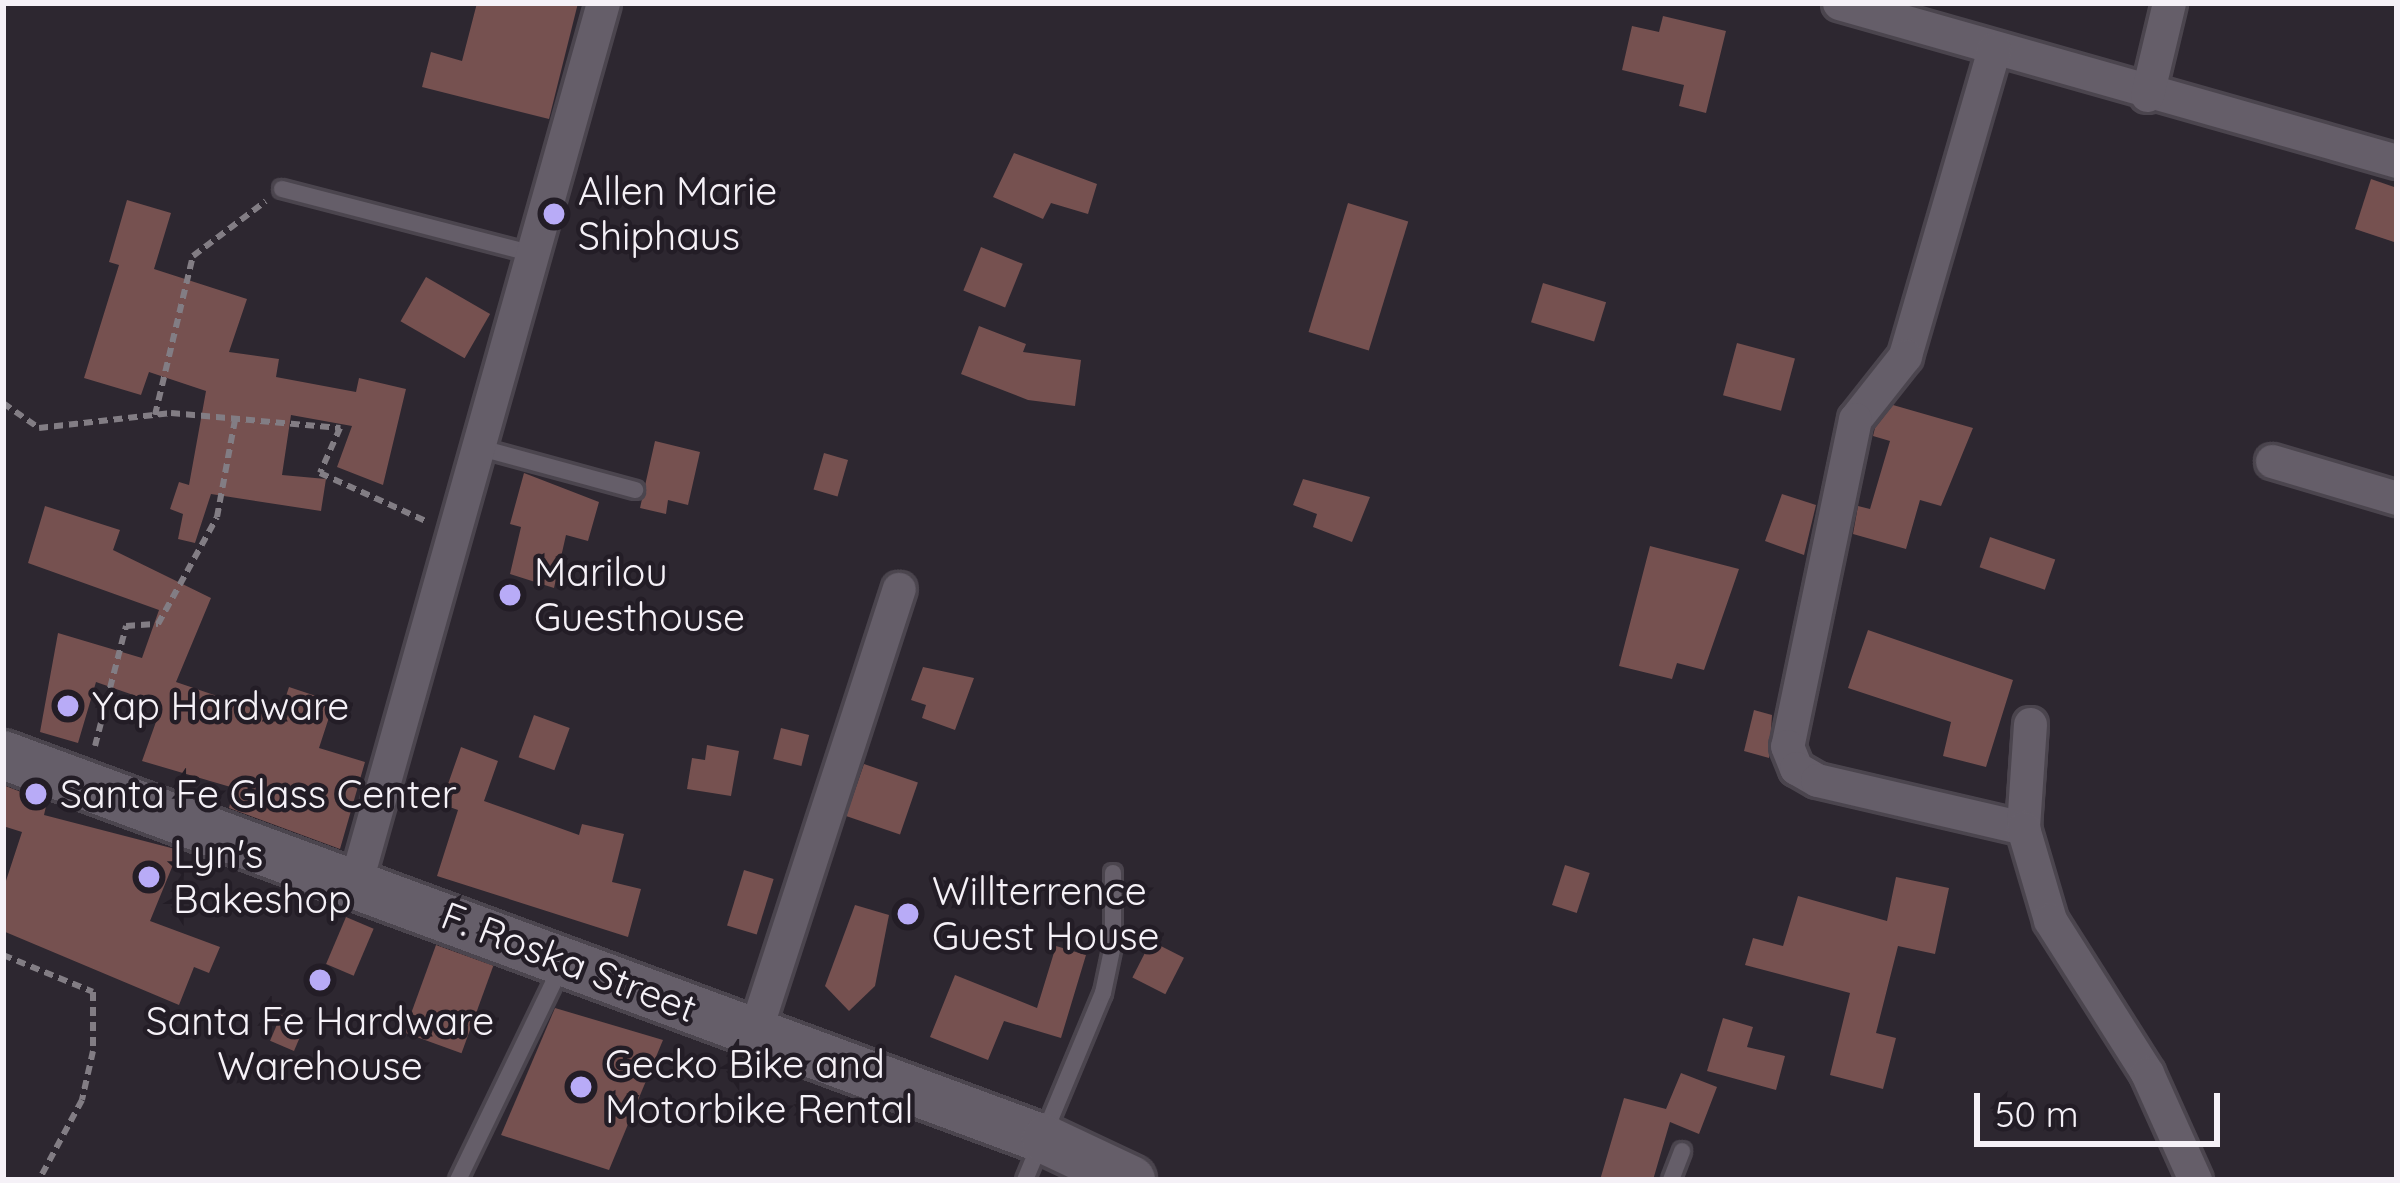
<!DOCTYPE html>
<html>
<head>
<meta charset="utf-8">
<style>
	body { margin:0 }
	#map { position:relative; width:2400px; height:1183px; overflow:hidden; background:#2d2730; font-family:Quicksand,sans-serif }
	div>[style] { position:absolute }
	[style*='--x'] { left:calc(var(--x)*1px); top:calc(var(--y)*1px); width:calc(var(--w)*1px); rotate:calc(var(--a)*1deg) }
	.building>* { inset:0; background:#765150; transform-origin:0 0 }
	.path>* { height:6px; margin-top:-3px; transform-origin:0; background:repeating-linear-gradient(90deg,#827d84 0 9px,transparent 0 15px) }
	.roads { filter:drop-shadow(3px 0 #4b454e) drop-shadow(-3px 0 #4b454e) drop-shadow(0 3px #4b454e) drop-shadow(0 -3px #4b454e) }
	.service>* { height:16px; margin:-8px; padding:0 8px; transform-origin:8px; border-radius:8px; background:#655e69 }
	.minor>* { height:33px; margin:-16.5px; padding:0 16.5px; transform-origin:16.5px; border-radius:16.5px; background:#655e69 }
	.secondary>* { height:48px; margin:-24px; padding:0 24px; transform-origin:24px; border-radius:24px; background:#655e69 }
	.dots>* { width:33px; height:33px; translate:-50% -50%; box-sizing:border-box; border:6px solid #231d26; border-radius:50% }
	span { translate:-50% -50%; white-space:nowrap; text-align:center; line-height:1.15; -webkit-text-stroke:9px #231d26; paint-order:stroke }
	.poi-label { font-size:39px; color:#f5f1f7 }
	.left { translate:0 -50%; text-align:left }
	.street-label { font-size:39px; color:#f5f1f7 }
	.frame { position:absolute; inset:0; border:6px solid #f5f1f7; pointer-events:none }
	.scale { position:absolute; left:1974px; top:1093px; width:246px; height:54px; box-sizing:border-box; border:6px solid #f5f1f7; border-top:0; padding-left:15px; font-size:36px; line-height:42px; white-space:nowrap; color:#f5f1f7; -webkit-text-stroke:9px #231d26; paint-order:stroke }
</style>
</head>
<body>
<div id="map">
	<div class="building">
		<div style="clip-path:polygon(477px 3px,578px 3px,549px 119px,422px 87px,431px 52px,462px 61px)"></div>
		<div style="clip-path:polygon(1663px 16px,1726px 31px,1706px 113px,1679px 106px,1684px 85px,1622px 70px,1632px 26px,1659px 32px)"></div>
		<div style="clip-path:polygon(1014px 153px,1097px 184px,1088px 214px,1051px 203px,1043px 219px,993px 197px)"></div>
		<div style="clip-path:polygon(2371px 179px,2397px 188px,2397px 243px,2355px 229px)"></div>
		<div style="clip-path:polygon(127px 200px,171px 213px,154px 269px,247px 299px,229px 352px,279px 359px,276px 377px,356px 392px,359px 378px,406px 389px,383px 485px,337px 467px,352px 426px,291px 415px,282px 475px,326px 479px,321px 511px,211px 494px,195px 543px,178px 539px,183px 514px,170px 509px,179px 482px,189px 485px,206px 391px,149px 372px,141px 395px,84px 378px,119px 265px,109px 262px)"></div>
		<div style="left:1348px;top:203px;width:63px;height:135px;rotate:17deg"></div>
		<div style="left:981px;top:247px;width:45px;height:47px;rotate:22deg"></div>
		<div style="left:426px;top:277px;width:74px;height:51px;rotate:30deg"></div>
		<div style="left:1543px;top:283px;width:66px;height:41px;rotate:17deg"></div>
		<div style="clip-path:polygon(979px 326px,1026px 344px,1023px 352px,1081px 360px,1075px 406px,1028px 400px,961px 374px)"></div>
		<div style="left:1737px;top:343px;width:60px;height:54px;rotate:15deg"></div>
		<div style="clip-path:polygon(1893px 405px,1973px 428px,1941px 506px,1920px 500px,1906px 549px,1853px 534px,1858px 506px,1870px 509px,1890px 441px,1873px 436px,1875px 428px)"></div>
		<div style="clip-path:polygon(655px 441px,700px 452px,688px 505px,668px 500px,666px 514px,640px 508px)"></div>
		<div style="left:824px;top:453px;width:25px;height:38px;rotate:16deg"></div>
		<div style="clip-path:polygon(524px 473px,599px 502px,588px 541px,566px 535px,554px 588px,510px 574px,521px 527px,510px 524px)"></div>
		<div style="clip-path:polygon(1303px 479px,1370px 497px,1352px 542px,1313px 527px,1317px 514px,1293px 505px)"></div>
		<div style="clip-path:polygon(1782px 494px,1816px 505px,1804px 555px,1765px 541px)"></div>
		<div style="clip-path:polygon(45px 506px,120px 530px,113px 550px,211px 598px,176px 682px,279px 717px,289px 687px,334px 702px,319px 748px,365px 762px,340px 849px,229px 808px,234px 788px,142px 761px,162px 705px,96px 682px,78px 743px,40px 732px,58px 633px,142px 658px,159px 610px,28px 563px)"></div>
		<div style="left:1990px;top:537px;width:69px;height:32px;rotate:19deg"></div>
		<div style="clip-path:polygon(1650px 546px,1739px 569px,1704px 670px,1677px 663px,1672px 679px,1619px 666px)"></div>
		<div style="clip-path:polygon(1868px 630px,2013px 680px,1986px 767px,1943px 756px,1951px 722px,1848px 688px)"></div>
		<div style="clip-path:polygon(923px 667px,974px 678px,955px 730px,922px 718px,926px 705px,911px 700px)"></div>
		<div style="clip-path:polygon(1754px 710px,1772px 715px,1769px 758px,1744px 751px)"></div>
		<div style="left:534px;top:715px;width:38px;height:45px;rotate:20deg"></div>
		<div style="left:781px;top:728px;width:29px;height:32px;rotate:14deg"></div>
		<div style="clip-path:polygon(707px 745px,739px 751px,731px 796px,687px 789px,692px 758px,705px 760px)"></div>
		<div style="clip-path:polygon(461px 747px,498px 761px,484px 801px,579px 835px,582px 824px,624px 834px,612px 882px,641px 889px,628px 937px,437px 876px,458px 810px,441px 804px)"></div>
		<div style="left:864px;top:764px;width:57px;height:55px;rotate:19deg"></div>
		<div style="clip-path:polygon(3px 785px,47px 802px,44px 815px,179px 850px,150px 921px,220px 947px,209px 973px,194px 967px,179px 1005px,3px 931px,3px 890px,22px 832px,3px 826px)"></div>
		<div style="left:1565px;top:865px;width:26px;height:42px;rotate:18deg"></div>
		<div style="left:744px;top:870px;width:31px;height:58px;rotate:17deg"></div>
		<div style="clip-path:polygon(1896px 877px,1949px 888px,1935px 954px,1898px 946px,1876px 1033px,1896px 1038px,1883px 1089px,1830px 1075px,1850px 993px,1745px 965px,1753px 938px,1783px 946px,1798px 896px,1887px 921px)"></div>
		<div style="clip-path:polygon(855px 905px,889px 915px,875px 986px,849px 1011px,825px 986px)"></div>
		<div style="left:346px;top:917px;width:30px;height:51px;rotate:23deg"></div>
		<div style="left:1151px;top:941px;width:37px;height:41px;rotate:27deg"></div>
		<div style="left:436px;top:945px;width:61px;height:93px;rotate:20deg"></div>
		<div style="clip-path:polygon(1056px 946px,1086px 955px,1061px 1038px,1004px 1021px,988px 1060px,930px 1037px,955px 975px,1037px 1008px)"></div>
		<div style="clip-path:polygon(555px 1008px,663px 1040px,609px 1170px,501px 1135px)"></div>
		<div style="left:281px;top:1015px;width:26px;height:28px;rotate:23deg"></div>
		<div style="clip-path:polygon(1723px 1018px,1753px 1027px,1747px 1047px,1785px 1056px,1776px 1090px,1707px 1071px)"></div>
		<div style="clip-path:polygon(1681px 1073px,1717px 1087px,1699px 1134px,1670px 1122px,1653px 1180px,1600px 1180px,1624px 1098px,1666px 1109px)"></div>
	</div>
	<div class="path">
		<div style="--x:3;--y:403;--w:44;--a:34.8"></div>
		<div style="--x:39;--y:428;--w:133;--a:-6.5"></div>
		<div style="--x:171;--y:413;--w:170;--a:5.1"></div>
		<div style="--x:340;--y:428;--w:49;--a:114"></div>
		<div style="--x:320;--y:473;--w:116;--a:24.4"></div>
		<div style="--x:155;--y:415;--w:163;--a:-76.6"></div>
		<div style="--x:193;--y:256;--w:91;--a:-37"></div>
		<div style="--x:95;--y:746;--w:124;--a:-75.5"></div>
		<div style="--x:126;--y:626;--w:32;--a:-4"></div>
		<div style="--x:158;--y:624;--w:122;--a:-61.1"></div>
		<div style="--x:217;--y:517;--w:99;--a:-79.5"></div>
		<div style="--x:3;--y:955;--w:97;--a:22.3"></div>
		<div style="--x:93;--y:992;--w:59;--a:90"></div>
		<div style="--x:93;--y:1051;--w:50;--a:102.7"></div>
		<div style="--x:82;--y:1100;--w:91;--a:118.3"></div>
	</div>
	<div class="roads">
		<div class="service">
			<div style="--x:282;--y:189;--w:259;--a:14.5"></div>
			<div style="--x:477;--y:447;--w:164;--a:15.2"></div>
			<div style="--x:458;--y:1180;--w:237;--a:-64.2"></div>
			<div style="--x:1025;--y:1180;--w:203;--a:-67.4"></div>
			<div style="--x:1103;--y:993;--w:49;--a:-78.2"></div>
			<div style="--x:1113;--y:945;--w:72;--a:-90"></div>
			<div style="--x:1671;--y:1180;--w:31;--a:-69"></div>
		</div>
		<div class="minor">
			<div style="--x:1839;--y:3;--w:580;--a:15.81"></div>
			<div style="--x:1994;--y:49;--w:320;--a:106.2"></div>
			<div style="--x:1905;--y:356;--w:80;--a:128.4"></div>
			<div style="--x:1855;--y:419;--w:334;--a:101.7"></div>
			<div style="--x:1787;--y:746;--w:24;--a:68"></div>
			<div style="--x:1796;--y:768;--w:24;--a:30"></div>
			<div style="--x:1817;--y:780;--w:212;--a:13.1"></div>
			<div style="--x:2147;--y:95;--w:95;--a:-76.6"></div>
			<div style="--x:2272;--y:461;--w:130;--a:16.5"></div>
			<div style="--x:2030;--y:724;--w:104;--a:93.9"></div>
			<div style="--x:2023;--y:828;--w:96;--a:73.6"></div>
			<div style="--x:2050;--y:920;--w:181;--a:57.6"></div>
			<div style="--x:2147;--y:1073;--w:117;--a:65.8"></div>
			<div style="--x:356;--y:881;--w:912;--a:-74.29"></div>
			<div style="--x:755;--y:1031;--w:465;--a:-72"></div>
		</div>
		<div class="secondary">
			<div style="--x:3;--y:755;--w:1112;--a:20.26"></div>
			<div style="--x:1046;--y:1140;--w:94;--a:25.2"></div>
		</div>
	</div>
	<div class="dots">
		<div style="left:554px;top:214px;background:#b8abf7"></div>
		<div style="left:510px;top:595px;background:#b8abf7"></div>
		<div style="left:68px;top:706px;background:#b8abf7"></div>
		<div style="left:36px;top:794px;background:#b8abf7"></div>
		<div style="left:149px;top:877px;background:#b8abf7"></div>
		<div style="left:908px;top:914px;background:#b8abf7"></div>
		<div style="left:320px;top:980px;background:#b8abf7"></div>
		<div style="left:581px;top:1087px;background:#b8abf7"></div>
	</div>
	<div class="poi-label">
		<span class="left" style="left:578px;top:214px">Allen Marie<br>Shiphaus</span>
		<span class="left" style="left:534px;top:595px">Marilou<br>Guesthouse</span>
		<span class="left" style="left:92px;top:706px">Yap Hardware</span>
		<span class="left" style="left:60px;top:794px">Santa Fe Glass Center</span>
		<span class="left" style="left:173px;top:877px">Lyn's<br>Bakeshop</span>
		<span class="left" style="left:932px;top:914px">Willterrence<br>Guest House</span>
		<span style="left:320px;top:1044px">Santa Fe Hardware<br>Warehouse</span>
		<span class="left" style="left:605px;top:1087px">Gecko Bike and<br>Motorbike Rental</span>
	</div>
	<div class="street-label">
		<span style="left:569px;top:962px;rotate:21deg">F. Roska Street</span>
	</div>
	<div class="frame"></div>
	<div class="scale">50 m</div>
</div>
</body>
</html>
